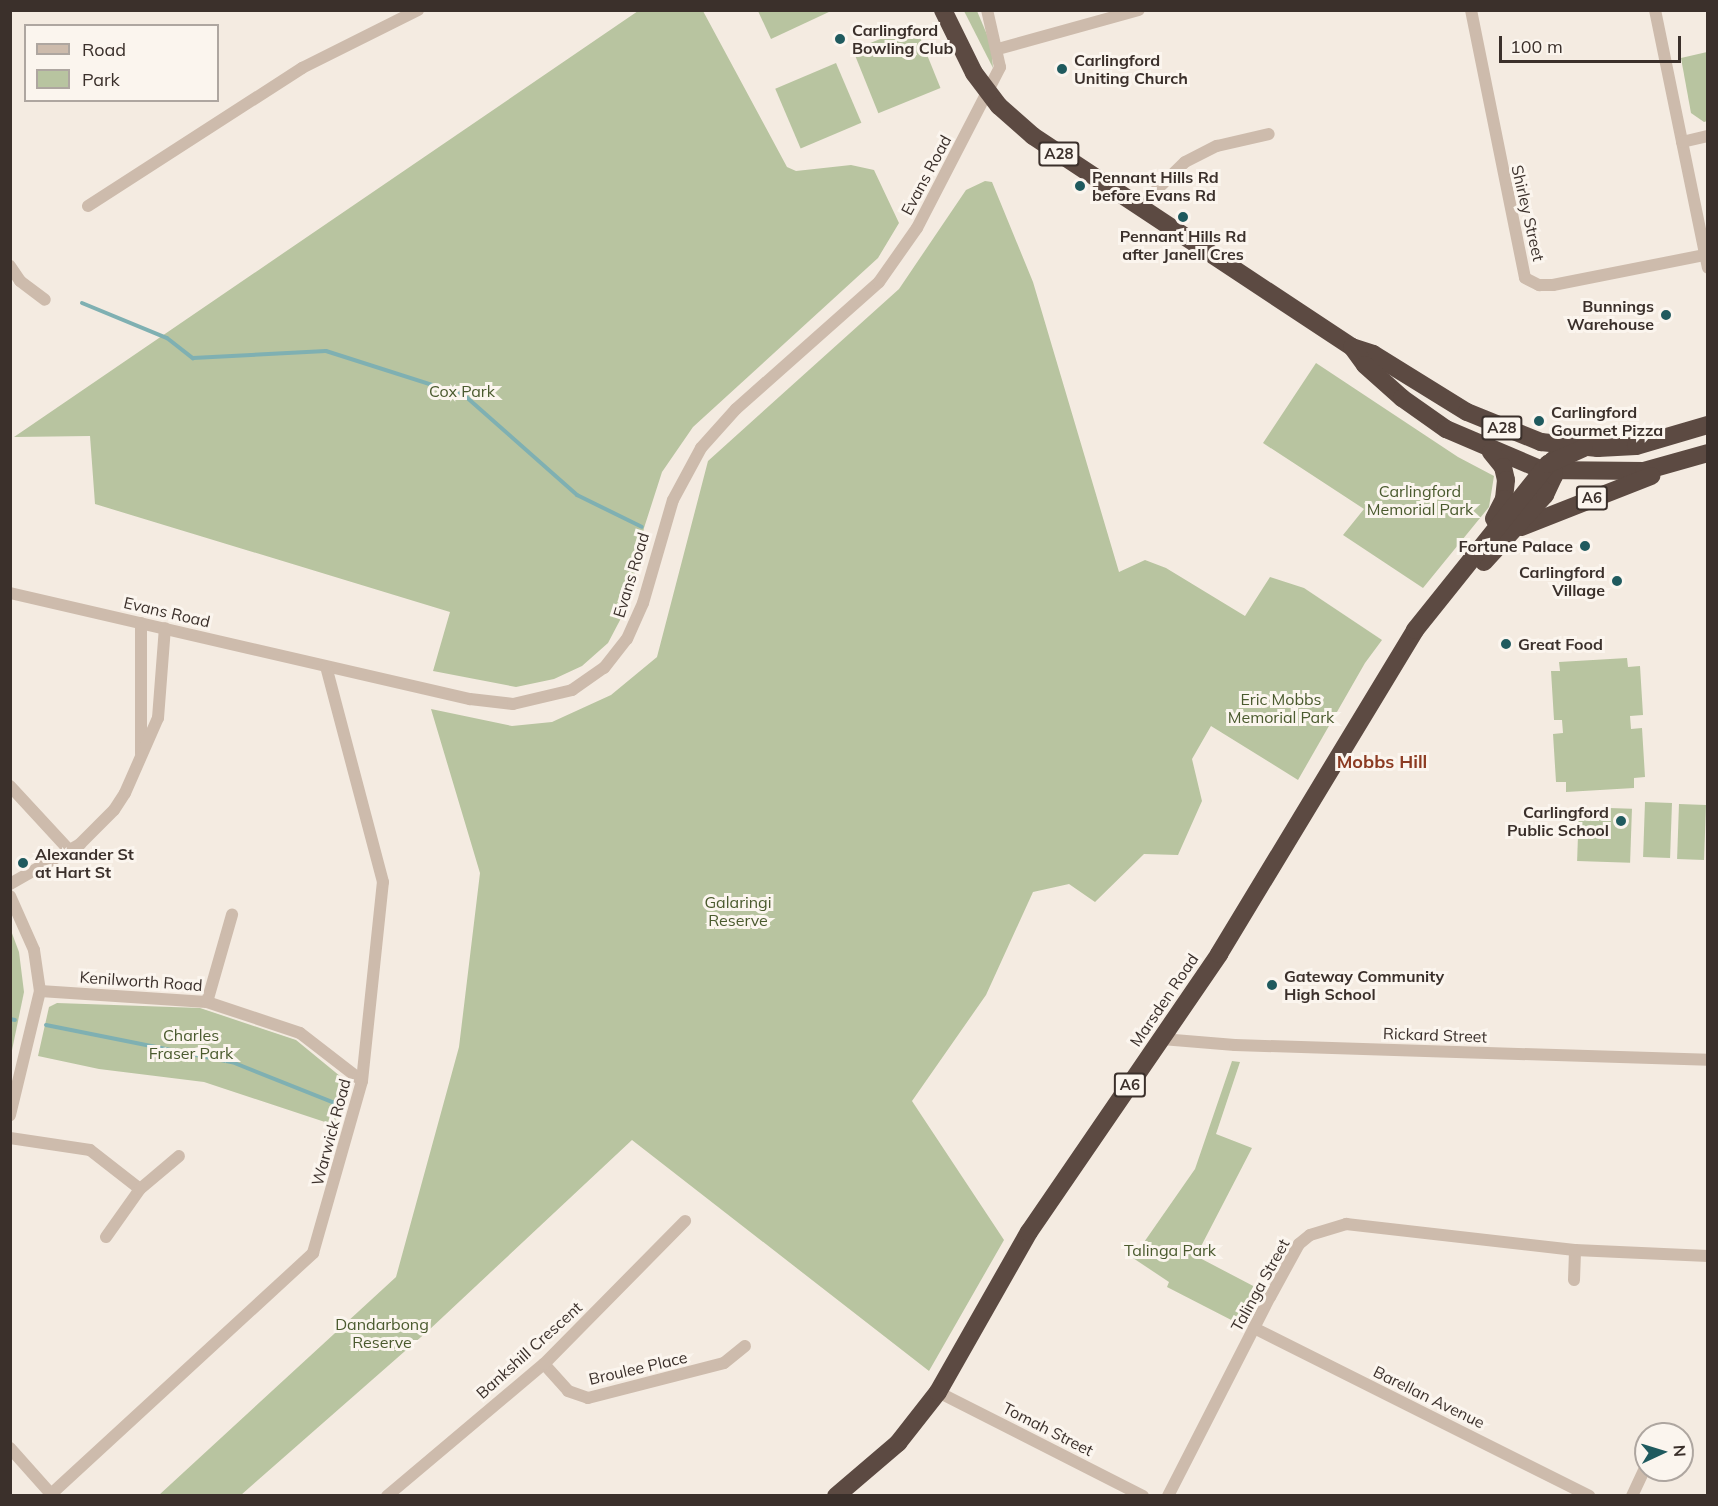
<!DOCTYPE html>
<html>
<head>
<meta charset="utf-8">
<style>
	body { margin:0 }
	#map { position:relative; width:1718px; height:1506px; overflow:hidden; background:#f4ebe1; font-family:Mulish,sans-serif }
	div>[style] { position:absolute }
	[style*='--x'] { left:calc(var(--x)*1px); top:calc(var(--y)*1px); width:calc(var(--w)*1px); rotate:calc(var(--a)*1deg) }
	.green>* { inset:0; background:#b8c4a0; transform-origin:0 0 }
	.stream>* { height:4px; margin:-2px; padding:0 2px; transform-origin:2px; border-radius:2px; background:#7fb0b2 }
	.minor>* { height:12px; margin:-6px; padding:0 6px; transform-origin:6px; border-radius:6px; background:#cdbbac }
	.highway>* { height:18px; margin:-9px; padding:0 9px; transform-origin:9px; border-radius:9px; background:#5c4a42 }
	.dots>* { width:16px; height:16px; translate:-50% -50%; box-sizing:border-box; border:3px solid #fbf5ee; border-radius:50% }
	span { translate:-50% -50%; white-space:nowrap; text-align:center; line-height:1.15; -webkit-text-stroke:6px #fbf5ee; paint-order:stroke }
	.shield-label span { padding:2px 4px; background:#fbf5ee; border:2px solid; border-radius:4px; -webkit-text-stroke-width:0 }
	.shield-label { font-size:15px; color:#3b302b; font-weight:700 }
	.poi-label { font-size:16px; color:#3b302b; font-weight:700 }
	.left { translate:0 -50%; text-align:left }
	.right { translate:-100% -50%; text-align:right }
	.street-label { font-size:16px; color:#3b302b }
	.park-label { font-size:16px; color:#4a5a2e }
	.neighbourhood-label { font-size:18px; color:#8c3b22; font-weight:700 }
	.frame { position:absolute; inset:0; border:12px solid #3b302b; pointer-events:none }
	.legend { position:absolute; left:24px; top:24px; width:195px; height:78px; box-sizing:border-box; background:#fbf5ee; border:2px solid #aea6a0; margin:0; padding:8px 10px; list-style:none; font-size:18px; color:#3b302b }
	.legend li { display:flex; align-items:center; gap:12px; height:30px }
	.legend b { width:30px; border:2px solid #aea6a0 }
	.north { position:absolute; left:1634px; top:1422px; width:60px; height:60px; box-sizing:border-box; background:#fbf5ee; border:2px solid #aea6a0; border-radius:50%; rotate:86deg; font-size:16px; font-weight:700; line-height:24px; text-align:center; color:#3b302b }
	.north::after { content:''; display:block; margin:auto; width:21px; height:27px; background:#1f5a5e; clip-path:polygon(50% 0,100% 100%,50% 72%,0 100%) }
	.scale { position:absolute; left:1499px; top:36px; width:182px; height:27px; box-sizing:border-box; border:3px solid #3b302b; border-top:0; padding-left:8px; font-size:18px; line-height:21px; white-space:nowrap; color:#3b302b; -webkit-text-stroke:4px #fbf5ee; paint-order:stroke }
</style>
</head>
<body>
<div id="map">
	<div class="green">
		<div style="clip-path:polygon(638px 11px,703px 11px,787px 167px,796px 171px,851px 165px,874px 170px,899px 223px,878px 258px,693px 427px,662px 472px,644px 528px,629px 603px,608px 643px,582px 666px,554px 679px,516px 687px,433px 671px,450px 612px,95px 504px,90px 436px,14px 437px)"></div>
		<div style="clip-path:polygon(831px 11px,771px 39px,758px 11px,758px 10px)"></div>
		<div style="clip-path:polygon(964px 11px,977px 11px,991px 44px,993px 68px)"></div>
		<div style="left:915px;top:25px;width:68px;height:67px;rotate:68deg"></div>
		<div style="clip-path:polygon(1707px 52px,1707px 121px,1704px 122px,1691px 113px,1681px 58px)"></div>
		<div style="left:836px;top:63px;width:65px;height:66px;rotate:67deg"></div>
		<div style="clip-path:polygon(985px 181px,992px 182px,1033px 282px,1119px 572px,1145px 560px,1166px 568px,1245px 616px,1270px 577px,1304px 588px,1382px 640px,1365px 663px,1298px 780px,1211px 726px,1192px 759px,1202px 801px,1178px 855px,1144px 854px,1095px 902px,1069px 884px,1033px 892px,986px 995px,912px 1101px,1004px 1240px,929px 1371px,632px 1140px,429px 1330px,241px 1495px,159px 1495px,396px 1277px,459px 1047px,480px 873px,431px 709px,512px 726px,552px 722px,611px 695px,657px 657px,708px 461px,899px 289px,966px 190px)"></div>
		<div style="clip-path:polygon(1316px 363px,1458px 457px,1494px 476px,1489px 507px,1423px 588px,1343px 535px,1364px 509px,1263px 443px)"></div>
		<div style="clip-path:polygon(1627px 658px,1628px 667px,1640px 666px,1643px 715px,1630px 716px,1631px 729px,1642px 728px,1645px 777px,1634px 778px,1634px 788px,1566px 792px,1566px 782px,1556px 782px,1553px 734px,1563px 733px,1562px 720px,1554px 720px,1551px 671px,1560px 671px,1559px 662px)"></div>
		<div style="left:1645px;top:802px;width:27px;height:55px;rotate:2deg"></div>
		<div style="left:1679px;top:804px;width:27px;height:55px;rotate:2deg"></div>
		<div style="left:1579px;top:807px;width:53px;height:54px;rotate:2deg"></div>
		<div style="clip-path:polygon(10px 928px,19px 952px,24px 992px,11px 1055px)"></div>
		<div style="clip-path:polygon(57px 1003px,200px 1008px,296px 1040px,346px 1081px,334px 1125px,204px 1082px,99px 1069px,38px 1056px,49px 1007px)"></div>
		<div style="clip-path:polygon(1232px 1061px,1240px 1062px,1216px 1134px,1252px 1148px,1196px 1256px,1259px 1289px,1241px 1325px,1167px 1287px,1169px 1282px,1133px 1258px,1195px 1169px)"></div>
	</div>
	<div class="stream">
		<div style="--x:82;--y:303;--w:92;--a:22.4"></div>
		<div style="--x:167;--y:338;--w:33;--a:38"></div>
		<div style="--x:193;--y:358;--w:133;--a:-3"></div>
		<div style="--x:326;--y:351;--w:145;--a:17.7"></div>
		<div style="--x:464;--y:395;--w:151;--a:41.5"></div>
		<div style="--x:577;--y:495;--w:72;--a:26.2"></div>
		<div style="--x:10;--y:1019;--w:5;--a:11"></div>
		<div style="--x:46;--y:1025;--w:190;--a:11.3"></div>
		<div style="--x:232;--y:1062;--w:113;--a:21.8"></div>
	</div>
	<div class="minor">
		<div style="--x:1471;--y:10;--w:273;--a:78.6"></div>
		<div style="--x:1525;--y:278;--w:16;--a:27"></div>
		<div style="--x:1539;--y:285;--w:14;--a:0"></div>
		<div style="--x:1553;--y:285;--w:155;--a:-11.2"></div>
		<div style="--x:1655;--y:10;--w:263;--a:78.4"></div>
		<div style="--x:998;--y:49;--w:146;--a:-15.5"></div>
		<div style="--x:1682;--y:142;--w:27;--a:-13"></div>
		<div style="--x:88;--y:206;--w:255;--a:-32.8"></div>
		<div style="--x:302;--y:68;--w:130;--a:-26.6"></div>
		<div style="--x:1139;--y:207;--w:64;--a:-44.4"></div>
		<div style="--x:1185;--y:162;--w:36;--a:-27"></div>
		<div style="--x:1217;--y:146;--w:53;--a:-13"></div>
		<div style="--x:10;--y:266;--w:18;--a:56"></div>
		<div style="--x:20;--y:281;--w:31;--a:37"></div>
		<div style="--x:10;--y:593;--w:472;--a:13"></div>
		<div style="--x:470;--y:699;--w:43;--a:6.6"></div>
		<div style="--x:513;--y:704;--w:61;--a:-13.3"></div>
		<div style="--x:572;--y:690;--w:39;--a:-35"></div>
		<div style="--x:604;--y:668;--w:37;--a:-52"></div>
		<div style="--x:627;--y:639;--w:39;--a:-66"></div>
		<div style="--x:643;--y:603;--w:107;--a:-73.8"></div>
		<div style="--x:673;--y:500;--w:59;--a:-61.7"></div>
		<div style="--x:701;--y:448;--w:52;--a:-48.1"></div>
		<div style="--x:736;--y:409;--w:191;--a:-41.6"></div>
		<div style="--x:879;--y:282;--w:66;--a:-54.9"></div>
		<div style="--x:917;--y:228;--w:181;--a:-62.7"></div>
		<div style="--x:1000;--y:67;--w:58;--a:-102.8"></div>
		<div style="--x:141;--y:754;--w:131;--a:-90"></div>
		<div style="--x:10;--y:786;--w:88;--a:47.3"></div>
		<div style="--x:10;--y:884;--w:81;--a:-29.7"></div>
		<div style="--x:80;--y:844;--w:48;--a:-45"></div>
		<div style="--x:114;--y:810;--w:20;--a:-57"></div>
		<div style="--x:125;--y:793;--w:82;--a:-66.3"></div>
		<div style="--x:158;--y:718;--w:90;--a:-85.6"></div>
		<div style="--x:10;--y:896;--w:59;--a:66"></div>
		<div style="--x:34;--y:950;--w:41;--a:81.7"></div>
		<div style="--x:40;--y:991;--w:128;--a:103.6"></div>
		<div style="--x:40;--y:991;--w:167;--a:3.8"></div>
		<div style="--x:207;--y:1002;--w:98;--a:18.4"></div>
		<div style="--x:300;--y:1033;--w:78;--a:37.7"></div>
		<div style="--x:207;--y:1002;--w:91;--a:-74"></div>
		<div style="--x:1162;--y:1039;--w:73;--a:4.7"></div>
		<div style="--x:1235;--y:1045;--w:473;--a:1.8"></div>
		<div style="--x:10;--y:1138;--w:81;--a:8.5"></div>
		<div style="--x:90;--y:1150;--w:63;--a:38"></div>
		<div style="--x:106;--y:1237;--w:59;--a:-54.7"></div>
		<div style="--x:140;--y:1189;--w:51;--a:-40.2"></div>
		<div style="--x:1574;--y:1280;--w:30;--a:-88"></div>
		<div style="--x:1254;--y:1328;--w:375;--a:26.6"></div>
		<div style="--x:544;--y:1364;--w:36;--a:48"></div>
		<div style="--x:568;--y:1391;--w:21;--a:19"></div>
		<div style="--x:588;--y:1398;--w:140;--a:-14.4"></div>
		<div style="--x:724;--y:1363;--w:27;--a:-39"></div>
		<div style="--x:938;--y:1392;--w:230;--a:26.9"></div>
		<div style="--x:10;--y:1448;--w:62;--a:48.3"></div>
		<div style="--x:49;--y:1496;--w:359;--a:-42.6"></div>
		<div style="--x:313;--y:1253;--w:179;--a:-74.1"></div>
		<div style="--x:362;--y:1081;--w:200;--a:-84"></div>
		<div style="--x:383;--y:882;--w:222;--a:-104.8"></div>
		<div style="--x:387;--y:1496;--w:205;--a:-40.1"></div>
		<div style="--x:544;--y:1364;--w:201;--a:-45.4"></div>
		<div style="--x:1168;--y:1496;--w:224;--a:-62.9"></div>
		<div style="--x:1270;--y:1297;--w:60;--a:-61.3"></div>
		<div style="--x:1299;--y:1244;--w:14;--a:-39"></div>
		<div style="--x:1310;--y:1235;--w:38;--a:-17"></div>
		<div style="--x:1346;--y:1224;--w:230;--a:6.5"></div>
		<div style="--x:1575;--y:1250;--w:133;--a:2.6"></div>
		<div style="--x:1632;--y:1496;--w:33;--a:-65"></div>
	</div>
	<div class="highway">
		<div style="--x:943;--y:10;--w:70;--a:63.8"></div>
		<div style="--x:974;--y:73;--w:41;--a:52.9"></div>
		<div style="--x:999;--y:106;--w:45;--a:41.4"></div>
		<div style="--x:1033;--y:136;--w:382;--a:33.5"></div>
		<div style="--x:1352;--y:347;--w:22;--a:18"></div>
		<div style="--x:1373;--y:354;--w:110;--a:31.7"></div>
		<div style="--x:1467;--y:412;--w:80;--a:22.1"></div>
		<div style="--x:1541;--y:442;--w:57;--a:6"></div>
		<div style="--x:1598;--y:448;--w:38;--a:-3"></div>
		<div style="--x:1636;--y:446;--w:75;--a:-16.3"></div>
		<div style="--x:1352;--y:347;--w:22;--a:54"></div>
		<div style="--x:1365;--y:365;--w:50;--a:41.7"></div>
		<div style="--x:1402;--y:398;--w:54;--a:35.2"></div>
		<div style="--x:1446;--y:429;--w:104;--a:23.1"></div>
		<div style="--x:1542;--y:470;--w:102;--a:0.6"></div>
		<div style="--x:1644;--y:471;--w:66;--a:-15.7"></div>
		<div style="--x:1491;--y:452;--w:19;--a:51"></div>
		<div style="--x:1503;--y:467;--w:13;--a:77"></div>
		<div style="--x:1506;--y:480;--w:19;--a:96"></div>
		<div style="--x:1504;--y:499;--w:22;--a:117"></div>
		<div style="--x:1521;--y:527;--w:140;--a:-21.4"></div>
		<div style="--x:1484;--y:562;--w:91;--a:-47.7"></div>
		<div style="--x:1545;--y:495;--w:21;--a:-65"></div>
		<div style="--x:1554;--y:476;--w:16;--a:-94"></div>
		<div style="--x:836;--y:1496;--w:82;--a:-40.5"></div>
		<div style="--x:898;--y:1443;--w:65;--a:-51.9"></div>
		<div style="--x:938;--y:1392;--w:184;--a:-60.4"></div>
		<div style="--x:1029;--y:1232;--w:337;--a:-55.6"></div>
		<div style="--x:1219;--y:954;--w:379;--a:-58.8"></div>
		<div style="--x:1415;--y:630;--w:213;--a:-51.3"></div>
		<div style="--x:1548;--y:464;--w:39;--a:-24"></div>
	</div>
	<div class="dots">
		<div style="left:840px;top:39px;background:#1f5a5e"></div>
		<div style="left:1062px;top:69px;background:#1f5a5e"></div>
		<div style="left:1080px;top:186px;background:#1f5a5e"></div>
		<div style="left:1183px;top:217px;background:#1f5a5e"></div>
		<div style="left:1666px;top:315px;background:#1f5a5e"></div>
		<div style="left:1539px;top:421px;background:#1f5a5e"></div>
		<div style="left:1585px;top:546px;background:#1f5a5e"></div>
		<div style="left:1617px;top:581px;background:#1f5a5e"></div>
		<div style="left:1506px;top:644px;background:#1f5a5e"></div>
		<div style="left:1621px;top:821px;background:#1f5a5e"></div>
		<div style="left:23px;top:863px;background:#1f5a5e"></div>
		<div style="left:1272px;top:985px;background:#1f5a5e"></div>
	</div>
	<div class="shield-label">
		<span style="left:1059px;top:154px">A28</span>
		<span style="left:1502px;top:428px">A28</span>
		<span style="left:1592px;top:498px">A6</span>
		<span style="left:1130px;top:1085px">A6</span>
	</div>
	<div class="poi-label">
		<span class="left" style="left:852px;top:39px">Carlingford<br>Bowling Club</span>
		<span class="left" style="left:1074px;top:69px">Carlingford<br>Uniting Church</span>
		<span class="left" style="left:1092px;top:186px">Pennant Hills Rd<br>before Evans Rd</span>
		<span style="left:1183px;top:245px">Pennant Hills Rd<br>after Janell Cres</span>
		<span class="right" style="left:1654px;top:315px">Bunnings<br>Warehouse</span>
		<span class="left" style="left:1551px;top:421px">Carlingford<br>Gourmet Pizza</span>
		<span class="right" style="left:1573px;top:546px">Fortune Palace</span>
		<span class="right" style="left:1605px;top:581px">Carlingford<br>Village</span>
		<span class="left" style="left:1518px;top:644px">Great Food</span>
		<span class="right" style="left:1609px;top:821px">Carlingford<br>Public School</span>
		<span class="left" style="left:35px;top:863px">Alexander St<br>at Hart St</span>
		<span class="left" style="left:1284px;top:985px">Gateway Community<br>High School</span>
	</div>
	<div class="street-label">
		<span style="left:926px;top:175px;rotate:-62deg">Evans Road</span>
		<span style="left:1528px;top:213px;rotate:77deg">Shirley Street</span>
		<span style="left:631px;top:575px;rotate:-73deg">Evans Road</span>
		<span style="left:167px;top:612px;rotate:13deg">Evans Road</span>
		<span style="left:141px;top:981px;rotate:4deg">Kenilworth Road</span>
		<span style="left:1164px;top:1000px;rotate:-56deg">Marsden Road</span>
		<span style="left:1435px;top:1035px;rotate:2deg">Rickard Street</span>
		<span style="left:331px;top:1132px;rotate:-75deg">Warwick Road</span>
		<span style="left:1260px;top:1285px;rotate:-61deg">Talinga Street</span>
		<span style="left:529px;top:1350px;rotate:-42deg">Bankshill Crescent</span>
		<span style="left:638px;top:1368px;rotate:-13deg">Broulee Place</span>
		<span style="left:1429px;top:1397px;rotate:26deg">Barellan Avenue</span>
		<span style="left:1048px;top:1429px;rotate:27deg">Tomah Street</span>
	</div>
	<div class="park-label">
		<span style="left:462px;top:391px">Cox Park</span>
		<span style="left:1420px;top:500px">Carlingford<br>Memorial Park</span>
		<span style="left:1281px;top:708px">Eric Mobbs<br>Memorial Park</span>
		<span style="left:738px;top:911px">Galaringi<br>Reserve</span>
		<span style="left:191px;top:1044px">Charles<br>Fraser Park</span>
		<span style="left:1170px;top:1250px">Talinga Park</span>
		<span style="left:382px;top:1333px">Dandarbong<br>Reserve</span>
	</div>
	<div class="neighbourhood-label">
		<span style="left:1382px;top:762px">Mobbs Hill</span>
	</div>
	<div class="frame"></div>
	<ul class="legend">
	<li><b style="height:8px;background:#cdbbac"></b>Road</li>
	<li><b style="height:16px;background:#b8c4a0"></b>Park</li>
	</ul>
	<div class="north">N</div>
	<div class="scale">100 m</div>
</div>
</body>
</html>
